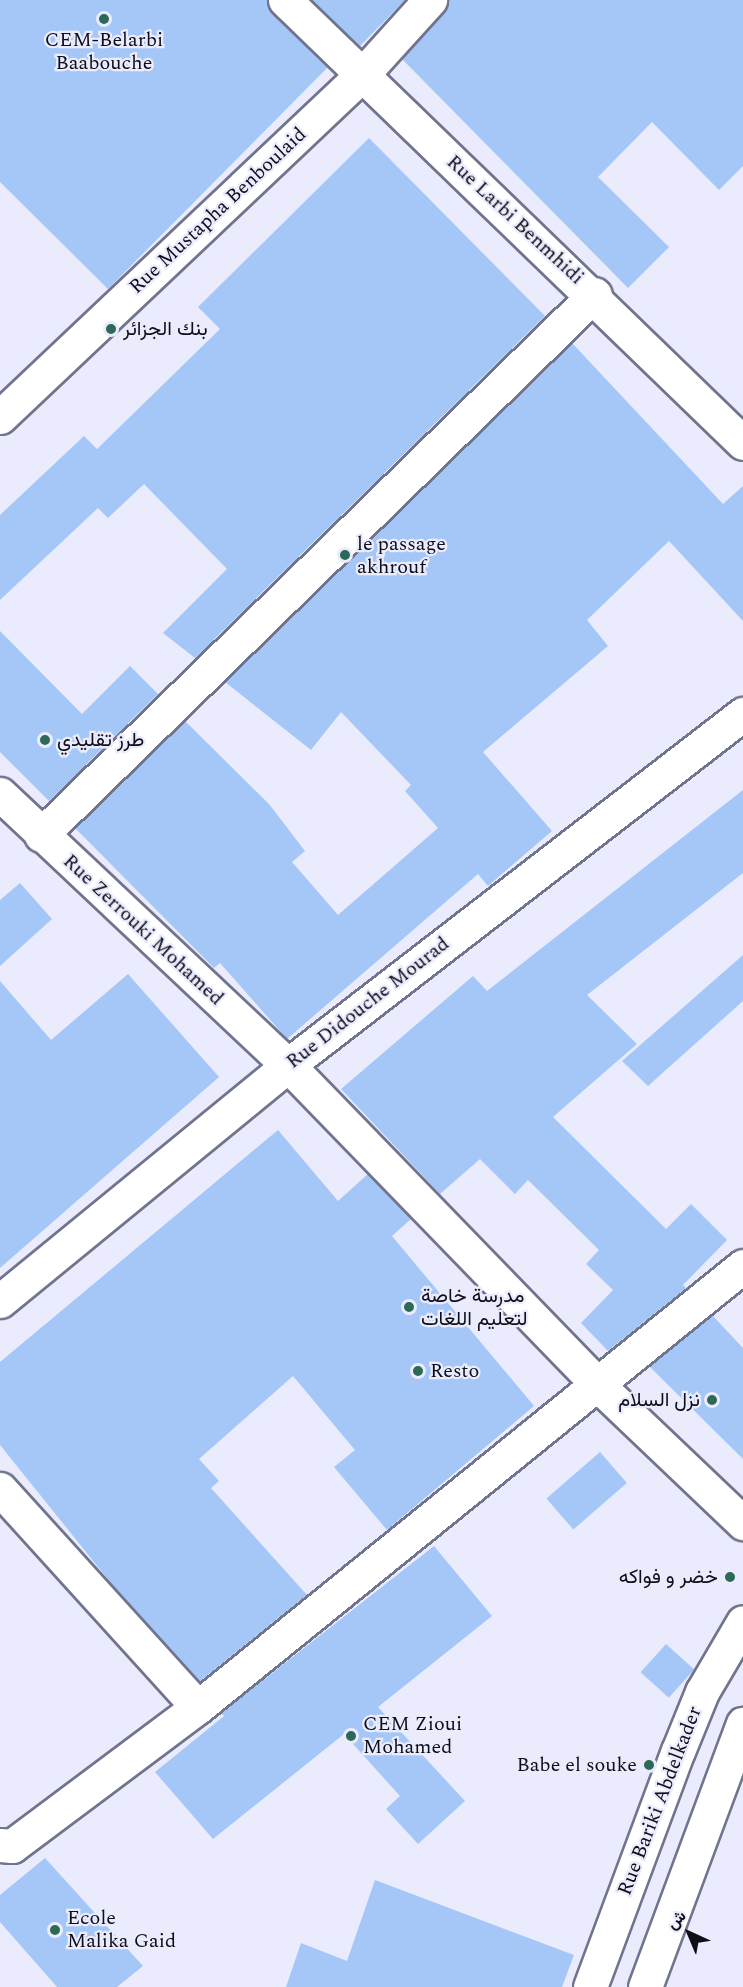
<!DOCTYPE html>
<html>
<head>
<meta charset="utf-8">
<style>
	body { margin:0 }
	#map { position:relative; width:743px; height:1987px; overflow:hidden; background:#eaecfd; font-family:Spectral,Vazirmatn,serif }
	div>[style] { position:absolute }
	[style*='--x'] { left:calc(var(--x)*1px); top:calc(var(--y)*1px); width:calc(var(--w)*1px); rotate:calc(var(--a)*1deg) }
	.building>* { inset:0; background:#a5c7f8; transform-origin:0 0 }
	.roads { filter:drop-shadow(2px 0 #71748d) drop-shadow(-2px 0 #71748d) drop-shadow(0 2px #71748d) drop-shadow(0 -2px #71748d) }
	.minor>* { height:33px; margin:-16.5px; padding:0 16.5px; transform-origin:16.5px; border-radius:16.5px; background:#fff }
	.major>* { height:33px; margin:-16.5px; padding:0 16.5px; transform-origin:16.5px; border-radius:16.5px; background:#fff }
	.dots>* { width:16px; height:16px; translate:-50% -50%; box-sizing:border-box; border:3px solid #eaecfd; border-radius:50% }
	span { translate:-50% -50%; white-space:nowrap; text-align:center; line-height:1.15; -webkit-text-stroke:4.5px #eaecfd; paint-order:stroke }
	.poi-label { font-size:20px; color:#0d0e17 }
	.left { translate:0 -50%; text-align:left }
	.right { translate:-100% -50%; text-align:right }
	.street-label { font-size:20px; color:#0d0e17 }
	.north { position:absolute; left:659px; top:1903px; width:60px; height:60px; -webkit-text-stroke:4px #eaecfd; paint-order:stroke; rotate:316deg; font-size:16px; font-weight:700; line-height:24px; text-align:center; color:#0d0e17 }
	.north::after { content:''; display:block; margin:auto; width:21px; height:27px; background:#0d0e17; clip-path:polygon(50% 0,100% 100%,50% 72%,0 100%) }
</style>
</head>
<body>
<div id="map">
	<div class="building">
		<div style="clip-path:polygon(0 0,267px 0,272px 13px,328px 67px,108px 289px,0 182px)"></div>
		<div style="clip-path:polygon(312px 0,405px 0,360px 46px)"></div>
		<div style="clip-path:polygon(448px 0,743px 0,743px 166px,719px 190px,652px 122px,598px 177px,669px 247px,628px 288px,402px 59px,444px 13px)"></div>
		<div style="clip-path:polygon(369px 138px,545px 316px,195px 658px,163px 633px,227px 569px,144px 484px,108px 518px,98px 508px,0 600px,0 515px,84px 436px,97px 449px,220px 329px,198px 307px)"></div>
		<div style="clip-path:polygon(572px 343px,723px 504px,743px 486px,743px 621px,669px 541px,587px 620px,608px 646px,483px 752px,552px 831px,488px 886px,478px 874px,287px 1039px,220px 963px,214px 968px,75px 828px,185px 721px,269px 804px,305px 851px,292px 862px,338px 915px,438px 828px,405px 791px,411px 785px,341px 712px,311px 750px,225px 682px)"></div>
		<div style="clip-path:polygon(0 631px,82px 714px,130px 666px,158px 694px,49px 801px,0 752px)"></div>
		<div style="clip-path:polygon(743px 790px,743px 873px,587px 995px,637px 1044px,553px 1117px,666px 1229px,691px 1204px,727px 1240px,683px 1285px,686px 1288px,608px 1351px,581px 1323px,613px 1290px,586px 1264px,599px 1250px,528px 1180px,515px 1194px,480px 1159px,440px 1194px,341px 1089px,473px 976px,487px 991px)"></div>
		<div style="clip-path:polygon(20px 883px,52px 919px,0 966px,0 900px)"></div>
		<div style="clip-path:polygon(743px 955px,743px 1001px,648px 1086px,622px 1061px)"></div>
		<div style="clip-path:polygon(128px 974px,219px 1077px,0 1268px,0 981px,51px 1040px)"></div>
		<div style="clip-path:polygon(278px 1130px,338px 1201px,368px 1174px,411px 1219px,392px 1236px,534px 1406px,387px 1530px,334px 1467px,355px 1450px,293px 1376px,199px 1459px,219px 1481px,211px 1488px,307px 1595px,200px 1681px,110px 1582px,0 1445px,0 1362px)"></div>
		<div style="clip-path:polygon(712px 1315px,743px 1348px,743px 1459px,649px 1366px)"></div>
		<div style="left:600px;top:1452px;width:41px;height:71px;rotate:49deg"></div>
		<div style="clip-path:polygon(434px 1546px,492px 1616px,378px 1707px,465px 1801px,418px 1844px,386px 1809px,400px 1796px,344px 1734px,213px 1839px,155px 1772px,224px 1716px,221px 1713px)"></div>
		<div style="left:666px;top:1644px;width:38px;height:38px;rotate:42deg"></div>
		<div style="clip-path:polygon(45px 1858px,143px 1966px,117px 1987px,57px 1987px,0 1922px,0 1895px)"></div>
		<div style="clip-path:polygon(375px 1880px,574px 1955px,562px 1987px,286px 1987px,301px 1943px,347px 1961px)"></div>
	</div>
	<div class="roads">
		<div class="minor">
			<div style="--x:285;--y:0;--w:637;--a:44.05"></div>
			<div style="--x:0;--y:417;--w:497;--a:-43.4"></div>
			<div style="--x:361;--y:76;--w:103;--a:-47.8"></div>
			<div style="--x:0;--y:794;--w:395;--a:43.3"></div>
			<div style="--x:288;--y:1065;--w:447;--a:45.9"></div>
			<div style="--x:599;--y:1386;--w:199;--a:43.6"></div>
			<div style="--x:41;--y:835;--w:774;--a:-44.32"></div>
			<div style="--x:0;--y:1301;--w:372;--a:-39.3"></div>
			<div style="--x:288;--y:1065;--w:575;--a:-37.65"></div>
			<div style="--x:0;--y:1489;--w:294;--a:47.8"></div>
			<div style="--x:0;--y:1845;--w:12;--a:5"></div>
			<div style="--x:12;--y:1846;--w:232;--a:-36.8"></div>
			<div style="--x:198;--y:1707;--w:701;--a:-38.98"></div>
		</div>
		<div class="major">
			<div style="--x:590;--y:1987;--w:252;--a:-69.6"></div>
			<div style="--x:678;--y:1751;--w:64;--a:-67.9"></div>
			<div style="--x:702;--y:1692;--w:81;--a:-59.6"></div>
			<div style="--x:645;--y:1987;--w:281;--a:-69.6"></div>
		</div>
	</div>
	<div class="dots">
		<div style="left:104px;top:19px;background:#2c6956"></div>
		<div style="left:111px;top:329px;background:#2c6956"></div>
		<div style="left:345px;top:555px;background:#2c6956"></div>
		<div style="left:45px;top:740px;background:#2c6956"></div>
		<div style="left:409px;top:1307px;background:#2c6956"></div>
		<div style="left:418px;top:1371px;background:#2c6956"></div>
		<div style="left:712px;top:1400px;background:#2c6956"></div>
		<div style="left:730px;top:1577px;background:#2c6956"></div>
		<div style="left:351px;top:1736px;background:#2c6956"></div>
		<div style="left:649px;top:1765px;background:#2c6956"></div>
		<div style="left:55px;top:1930px;background:#2c6956"></div>
	</div>
	<div class="poi-label">
		<span style="left:104px;top:52px">CEM-Belarbi<br>Baabouche</span>
		<span class="left" style="left:123px;top:329px">بنك الجزائر</span>
		<span class="left" style="left:357px;top:556px">le passage<br>akhrouf</span>
		<span class="left" style="left:57px;top:740px">طرز تقليدي</span>
		<span class="left" style="left:421px;top:1308px">مدرسة خاصة<br>لتعليم اللغات</span>
		<span class="left" style="left:430px;top:1371px">Resto</span>
		<span class="right" style="left:700px;top:1400px">نزل السلام</span>
		<span class="right" style="left:718px;top:1577px">خضر و فواكه</span>
		<span class="left" style="left:363px;top:1736px">CEM Zioui<br>Mohamed</span>
		<span class="right" style="left:637px;top:1765px">Babe el souke</span>
		<span class="left" style="left:67px;top:1930px">Ecole<br>Malika Gaid</span>
	</div>
	<div class="street-label">
		<span style="left:218px;top:211px;rotate:-43deg">Rue Mustapha Benboulaid</span>
		<span style="left:515px;top:220px;rotate:43deg">Rue Larbi Benmhidi</span>
		<span style="left:143px;top:930px;rotate:43deg">Rue Zerrouki Mohamed</span>
		<span style="left:368px;top:1003px;rotate:-38deg">Rue Didouche Mourad</span>
		<span style="left:660px;top:1801px;rotate:-69deg">Rue Bariki Abdelkader</span>
	</div>
	<div class="north">ش</div>
</div>
</body>
</html>
